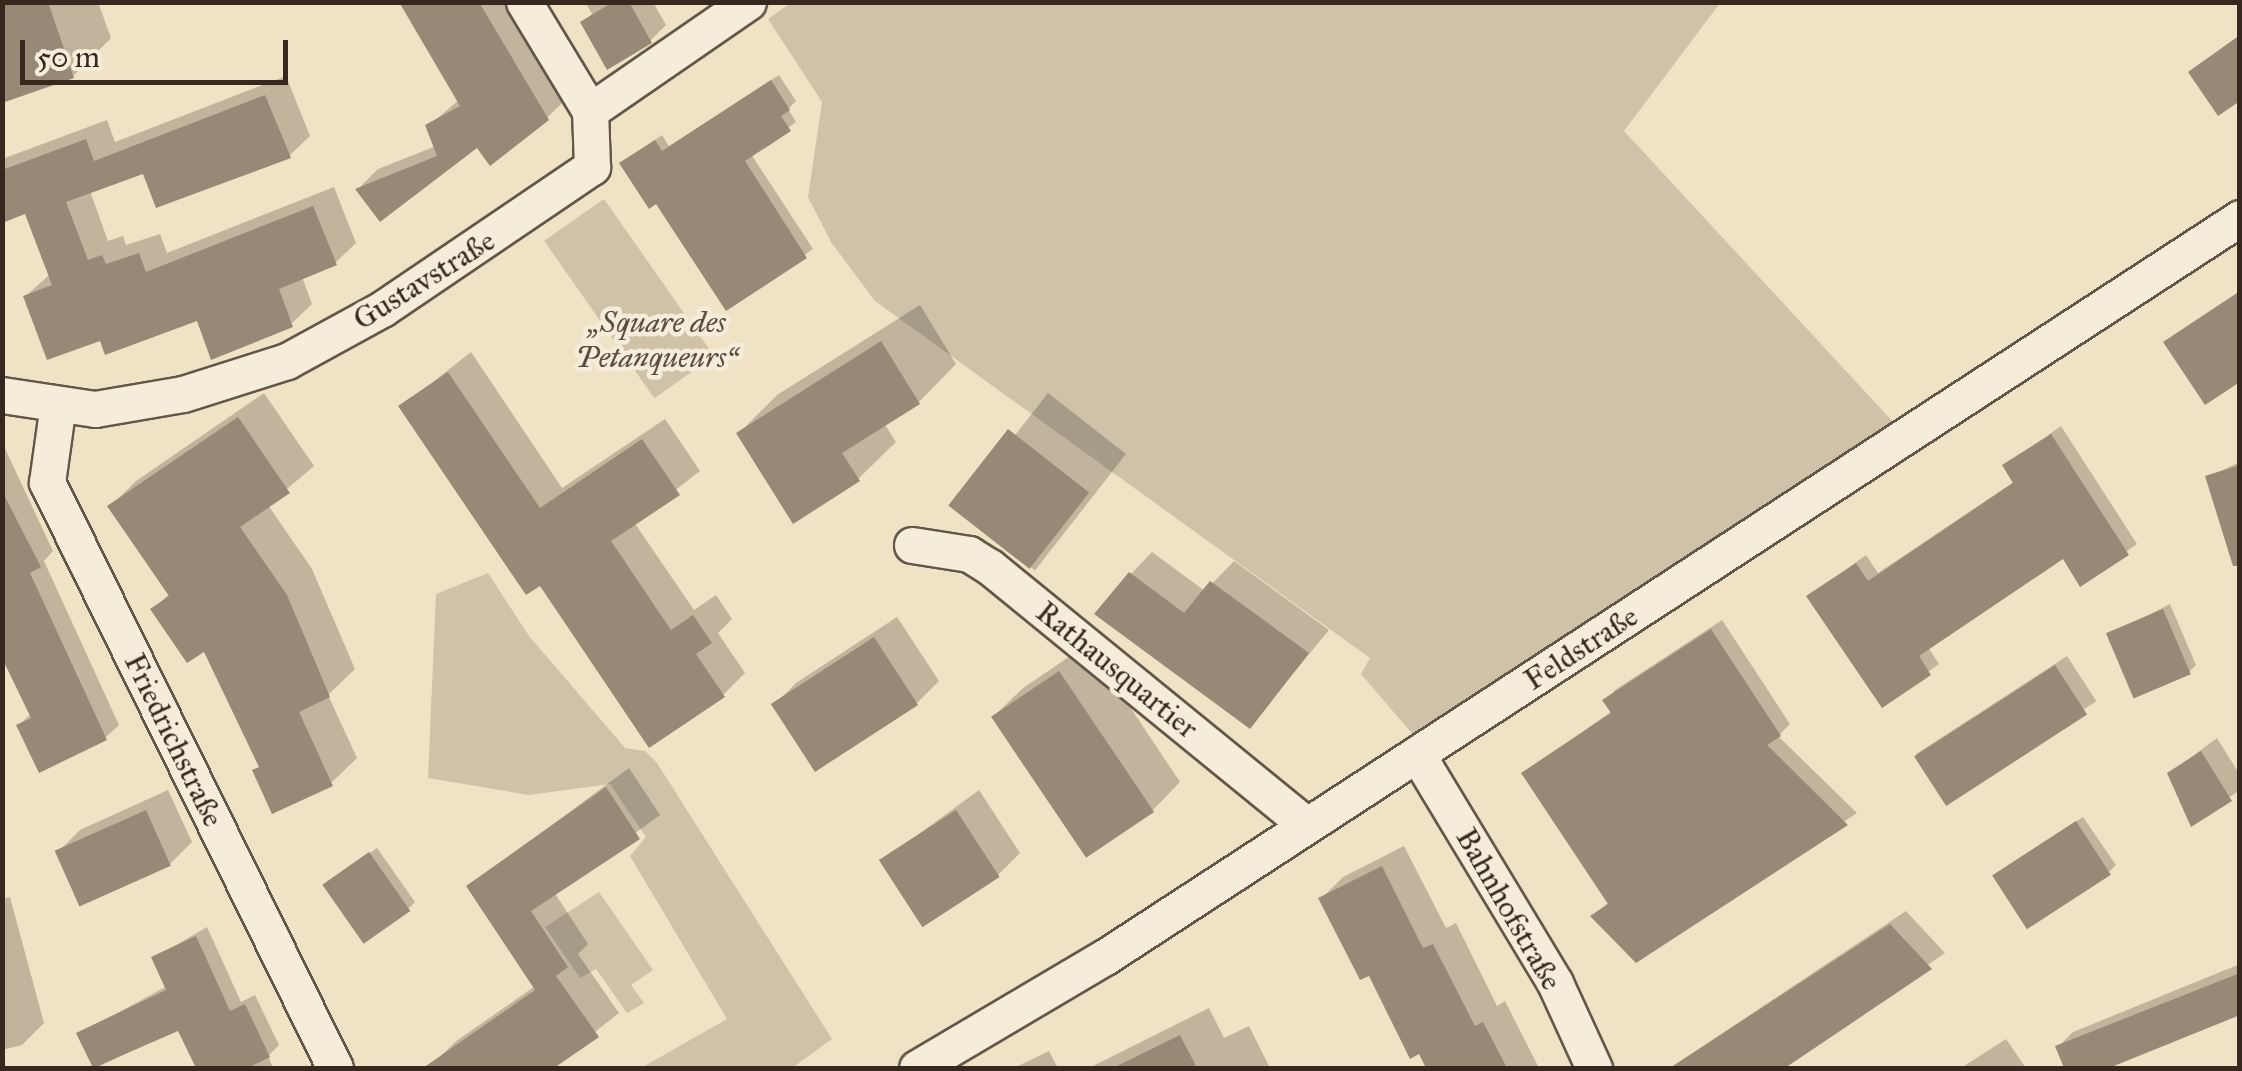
<!DOCTYPE html>
<html>
<head>
<meta charset="utf-8">
<style>
	body { margin:0 }
	#map { position:relative; width:2242px; height:1071px; overflow:hidden; background:#f0e2c4; font-family:"IM FELL Great Primer",serif }
	div>[style] { position:absolute }
	[style*='--x'] { left:calc(var(--x)*1px); top:calc(var(--y)*1px); width:calc(var(--w)*1px); rotate:calc(var(--a)*1deg) }
	.green>* { inset:0; background:#d0c2a8; transform-origin:0 0 }
	.shadow>* { inset:0; background:#0003; transform-origin:0 0 }
	.building>* { inset:0; background:#978975; transform-origin:0 0 }
	.roads { filter:drop-shadow(2px 0 #645648) drop-shadow(-2px 0 #645648) drop-shadow(0 2px #645648) drop-shadow(0 -2px #645648) }
	.minor>* { height:35px; margin:-17.5px; padding:0 17.5px; transform-origin:17.5px; border-radius:17.5px; background:#f5ecd9 }
	span { translate:-50% -50%; white-space:nowrap; text-align:center; line-height:1.15; -webkit-text-stroke:9px #f5ecd9; paint-order:stroke }
	.street-label { font-size:30px; color:#36281f }
	.park-label { font-size:30px; color:#5c4e41; font-style:italic }
	.frame { position:absolute; inset:0; border:5px solid #36281f; pointer-events:none }
	.scale { position:absolute; left:20px; top:40px; width:268px; height:45px; box-sizing:border-box; border:5px solid #36281f; border-top:0; padding-left:12px; font-size:30px; line-height:35px; white-space:nowrap; color:#36281f; -webkit-text-stroke:8px #f5ecd9; paint-order:stroke }
</style>
</head>
<body>
<div id="map">
	<div class="green">
		<div style="clip-path:polygon(792px 2px,1720px 3px,1624px 131px,1906px 436px,1421px 744px,1361px 674px,1370px 658px,875px 301px,831px 242px,808px 197px,822px 102px,768px 19px)"></div>
		<div style="left:604px;top:199px;width:192px;height:73px;rotate:55deg"></div>
		<div style="clip-path:polygon(488px 573px,529px 636px,625px 748px,645px 751px,657px 763px,832px 1039px,792px 1068px,641px 1068px,727px 1019px,630px 856px,646px 837px,610px 784px,529px 795px,428px 778px,436px 594px)"></div>
		<div style="clip-path:polygon(599px 892px,653px 970px,631px 985px,644px 1003px,627px 1013px,596px 969px,580px 978px,545px 927px)"></div>
	</div>
	<div class="shadow">
		<div style="clip-path:polygon(2px 2px,98px 2px,111px 38px,73px 76px)"></div>
		<div style="clip-path:polygon(406px 2px,510px 2px,567px 98px,547px 118px,358px 189px,378px 169px,436px 146px,428px 126px,459px 100px)"></div>
		<div style="clip-path:polygon(585px 2px,653px 2px,666px 25px,650px 41px,583px 22px,592px 14px)"></div>
		<div style="clip-path:polygon(779px 75px,796px 101px,788px 109px,796px 122px,751px 154px,813px 249px,727px 308px,657px 201px,622px 163px,662px 135px,669px 146px)"></div>
		<div style="clip-path:polygon(286px 76px,310px 136px,289px 156px,144px 171px,90px 191px,108px 241px,123px 236px,126px 245px,160px 234px,167px 253px,334px 187px,356px 243px,335px 263px,302px 277px,312px 304px,291px 324px,198px 318px,101px 337px,26px 296px,50px 274px,26px 211px,2px 220px,2px 159px,107px 120px,115px 142px)"></div>
		<div style="clip-path:polygon(920px 305px,956px 364px,919px 402px,884px 423px,896px 442px,858px 479px,739px 433px,777px 395px)"></div>
		<div style="clip-path:polygon(471px 352px,562px 488px,665px 419px,700px 471px,634px 522px,694px 610px,716px 595px,732px 619px,718px 633px,745px 673px,723px 695px,540px 582px,401px 407px)"></div>
		<div style="clip-path:polygon(264px 393px,314px 466px,268px 505px,312px 569px,355px 669px,328px 695px,357px 758px,331px 783px,261px 765px,205px 648px,154px 609px,170px 593px,111px 506px,136px 481px)"></div>
		<div style="left:1048px;top:393px;width:99px;height:148px;rotate:38deg"></div>
		<div style="clip-path:polygon(2061px 426px,2137px 544px,2085px 581px,2063px 556px,1928px 647px,1939px 664px,1883px 705px,1810px 596px,1866px 555px,1878px 573px,2015px 481px,2005px 466px)"></div>
		<div style="clip-path:polygon(2px 442px,53px 551px,44px 561px,119px 725px,105px 738px,19px 725px,32px 713px,2px 598px)"></div>
		<div style="clip-path:polygon(2240px 462px,2240px 542px,2208px 477px)"></div>
		<div style="clip-path:polygon(1152px 552px,1205px 591px,1234px 561px,1329px 630px,1250px 726px,1131px 574px)"></div>
		<div style="clip-path:polygon(2170px 604px,2196px 665px,2189px 672px,2109px 635px)"></div>
		<div style="clip-path:polygon(897px 617px,939px 681px,917px 703px,816px 769px,774px 705px,796px 683px)"></div>
		<div style="clip-path:polygon(1722px 620px,1790px 724px,1778px 736px,1857px 813px,1636px 960px,1593px 916px,1609px 902px,1524px 773px,1612px 711px,1605px 701px,1615px 690px)"></div>
		<div style="clip-path:polygon(1088px 644px,1180px 782px,1152px 811px,1085px 854px,994px 716px,1023px 688px)"></div>
		<div style="left:2067px;top:656px;width:54px;height:180px;rotate:57deg"></div>
		<div style="clip-path:polygon(2217px 738px,2240px 775px,2240px 790px,2192px 823px,2170px 773px)"></div>
		<div style="clip-path:polygon(629px 768px,660px 815px,554px 892px,588px 944px,578px 954px,619px 1013px,549px 1068px,437px 1068px,433px 1064px,455px 1042px,535px 986px,469px 886px)"></div>
		<div style="clip-path:polygon(168px 790px,192px 842px,170px 864px,83px 904px,58px 852px,80px 830px)"></div>
		<div style="clip-path:polygon(979px 790px,1020px 853px,998px 875px,882px 861px)"></div>
		<div style="clip-path:polygon(2083px 817px,2116px 865px,2109px 872px,2003px 870px)"></div>
		<div style="clip-path:polygon(1404px 846px,1446px 928px,1456px 923px,1497px 1006px,1505px 1001px,1539px 1068px,1429px 1068px,1321px 899px,1343px 877px)"></div>
		<div style="clip-path:polygon(377px 848px,415px 902px,408px 909px,332px 879px)"></div>
		<div style="clip-path:polygon(10px 897px,44px 1023px,22px 1045px,2px 1050px,2px 899px)"></div>
		<div style="clip-path:polygon(1906px 911px,1945px 953px,1780px 1068px,1670px 1068px)"></div>
		<div style="clip-path:polygon(207px 927px,241px 1002px,255px 995px,279px 1045px,268px 1056px,273px 1068px,199px 1068px,179px 1028px,96px 1068px,79px 1034px,167px 986px,154px 958px)"></div>
		<div style="clip-path:polygon(2240px 964px,2240px 1014px,2104px 1068px,2067px 1068px,2058px 1047px,2073px 1032px)"></div>
		<div style="clip-path:polygon(1209px 1008px,1224px 1038px,1249px 1026px,1270px 1068px,1089px 1068px)"></div>
		<div style="clip-path:polygon(2006px 1039px,2026px 1068px,1961px 1068px)"></div>
		<div style="clip-path:polygon(1049px 1051px,1058px 1068px,1014px 1068px)"></div>
	</div>
	<div class="building">
		<div style="clip-path:polygon(2px 2px,48px 2px,74px 78px,2px 103px)"></div>
		<div style="clip-path:polygon(399px 2px,479px 2px,549px 120px,490px 166px,477px 148px,380px 222px,355px 189px,437px 156px,425px 125px,460px 106px)"></div>
		<div style="clip-path:polygon(613px 2px,629px 2px,652px 43px,607px 70px,580px 22px)"></div>
		<div style="clip-path:polygon(2240px 35px,2240px 101px,2218px 116px,2188px 72px)"></div>
		<div style="clip-path:polygon(771px 80px,790px 110px,781px 116px,791px 131px,745px 161px,807px 258px,726px 311px,656px 204px,649px 209px,619px 163px,655px 140px,662px 151px)"></div>
		<div style="clip-path:polygon(265px 95px,291px 158px,156px 208px,143px 174px,66px 202px,88px 260px,102px 255px,106px 264px,139px 253px,146px 272px,313px 206px,337px 265px,279px 289px,293px 327px,211px 360px,197px 321px,105px 355px,100px 341px,47px 360px,23px 296px,52px 285px,25px 214px,2px 223px,2px 170px,86px 139px,94px 161px)"></div>
		<div style="clip-path:polygon(2240px 291px,2240px 382px,2205px 405px,2163px 342px)"></div>
		<div style="clip-path:polygon(881px 341px,920px 404px,842px 453px,860px 481px,793px 524px,736px 433px)"></div>
		<div style="clip-path:polygon(448px 372px,540px 508px,642px 439px,680px 495px,611px 541px,671px 630px,693px 615px,712px 643px,696px 654px,725px 697px,649px 748px,540px 586px,526px 595px,398px 406px)"></div>
		<div style="clip-path:polygon(238px 417px,290px 493px,240px 527px,287px 595px,330px 697px,299px 712px,333px 786px,272px 814px,252px 770px,259px 767px,204px 652px,187px 663px,150px 609px,169px 596px,107px 506px)"></div>
		<div style="left:1008px;top:429px;width:103px;height:97px;rotate:38deg"></div>
		<div style="clip-path:polygon(2051px 434px,2129px 555px,2080px 587px,2063px 559px,1919px 656px,1931px 675px,1882px 708px,1806px 596px,1856px 563px,1868px 581px,2013px 483px,2002px 465px)"></div>
		<div style="clip-path:polygon(2240px 465px,2240px 566px,2233px 566px,2205px 476px)"></div>
		<div style="clip-path:polygon(2px 491px,41px 567px,30px 573px,107px 740px,39px 773px,16px 725px,31px 718px,2px 658px)"></div>
		<div style="clip-path:polygon(1129px 572px,1184px 613px,1210px 581px,1309px 653px,1250px 729px,1094px 614px)"></div>
		<div style="left:2163px;top:609px;width:71px;height:62px;rotate:67deg"></div>
		<div style="clip-path:polygon(1711px 629px,1781px 736px,1767px 745px,1848px 825px,1636px 963px,1590px 916px,1608px 904px,1521px 773px,1611px 713px,1602px 700px)"></div>
		<div style="left:874px;top:637px;width:81px;height:123px;rotate:57deg"></div>
		<div style="left:2055px;top:665px;width:59px;height:168px;rotate:57deg"></div>
		<div style="left:1059px;top:671px;width:170px;height:82px;rotate:56deg"></div>
		<div style="clip-path:polygon(2201px 751px,2232px 801px,2191px 827px,2167px 773px)"></div>
		<div style="clip-path:polygon(606px 787px,640px 839px,531px 911px,568px 967px,556px 976px,599px 1037px,554px 1068px,423px 1068px,535px 990px,466px 886px)"></div>
		<div style="left:146px;top:810px;width:61px;height:100px;rotate:66deg"></div>
		<div style="left:956px;top:810px;width:80px;height:92px;rotate:57deg"></div>
		<div style="left:2076px;top:821px;width:64px;height:100px;rotate:57deg"></div>
		<div style="left:369px;top:852px;width:72px;height:57px;rotate:55deg"></div>
		<div style="clip-path:polygon(1382px 866px,1423px 948px,1433px 944px,1475px 1026px,1483px 1022px,1507px 1068px,1426px 1068px,1419px 1054px,1410px 1059px,1369px 976px,1360px 980px,1318px 898px)"></div>
		<div style="clip-path:polygon(1890px 924px,1932px 969px,1785px 1068px,1670px 1068px)"></div>
		<div style="clip-path:polygon(196px 936px,230px 1011px,245px 1004px,270px 1057px,247px 1068px,196px 1068px,178px 1031px,93px 1068px,76px 1033px,166px 990px,151px 957px)"></div>
		<div style="clip-path:polygon(2240px 973px,2240px 1015px,2109px 1068px,2064px 1068px,2055px 1046px)"></div>
		<div style="clip-path:polygon(1180px 1035px,1197px 1068px,1113px 1068px)"></div>
	</div>
	<div class="roads">
		<div class="minor">
			<div style="--x:590;--y:111;--w:192;--a:-34.6"></div>
			<div style="--x:2;--y:395;--w:94;--a:8.6"></div>
			<div style="--x:95;--y:409;--w:89;--a:-9.7"></div>
			<div style="--x:183;--y:394;--w:109;--a:-17.6"></div>
			<div style="--x:287;--y:361;--w:108;--a:-28.7"></div>
			<div style="--x:382;--y:309;--w:254;--a:-34.1"></div>
			<div style="--x:592;--y:167;--w:56;--a:-92"></div>
			<div style="--x:590;--y:111;--w:127;--a:-121.2"></div>
			<div style="--x:58;--y:404;--w:79;--a:98"></div>
			<div style="--x:47;--y:482;--w:653;--a:63.83"></div>
			<div style="--x:912;--y:545;--w:58;--a:9"></div>
			<div style="--x:969;--y:554;--w:25;--a:32"></div>
			<div style="--x:990;--y:567;--w:408;--a:39.2"></div>
			<div style="--x:1417;--y:754;--w:267;--a:58.9"></div>
			<div style="--x:1555;--y:983;--w:94;--a:65.4"></div>
			<div style="--x:917;--y:1068;--w:218;--a:-30.6"></div>
			<div style="--x:1105;--y:957;--w:1354;--a:-33.07"></div>
		</div>
	</div>
	<div class="street-label">
		<span style="left:424px;top:280px;rotate:-32deg">Gustavstraße</span>
		<span style="left:1581px;top:648px;rotate:-33deg">Feldstraße</span>
		<span style="left:1117px;top:670px;rotate:39deg">Rathausquartier</span>
		<span style="left:174px;top:740px;rotate:64deg">Friedrichstraße</span>
		<span style="left:1509px;top:909px;rotate:60deg">Bahnhofstraße</span>
	</div>
	<div class="park-label">
		<span style="left:657px;top:339px">„Square des<br>Petanqueurs“</span>
	</div>
	<div class="frame"></div>
	<div class="scale">50 m</div>
</div>
</body>
</html>
